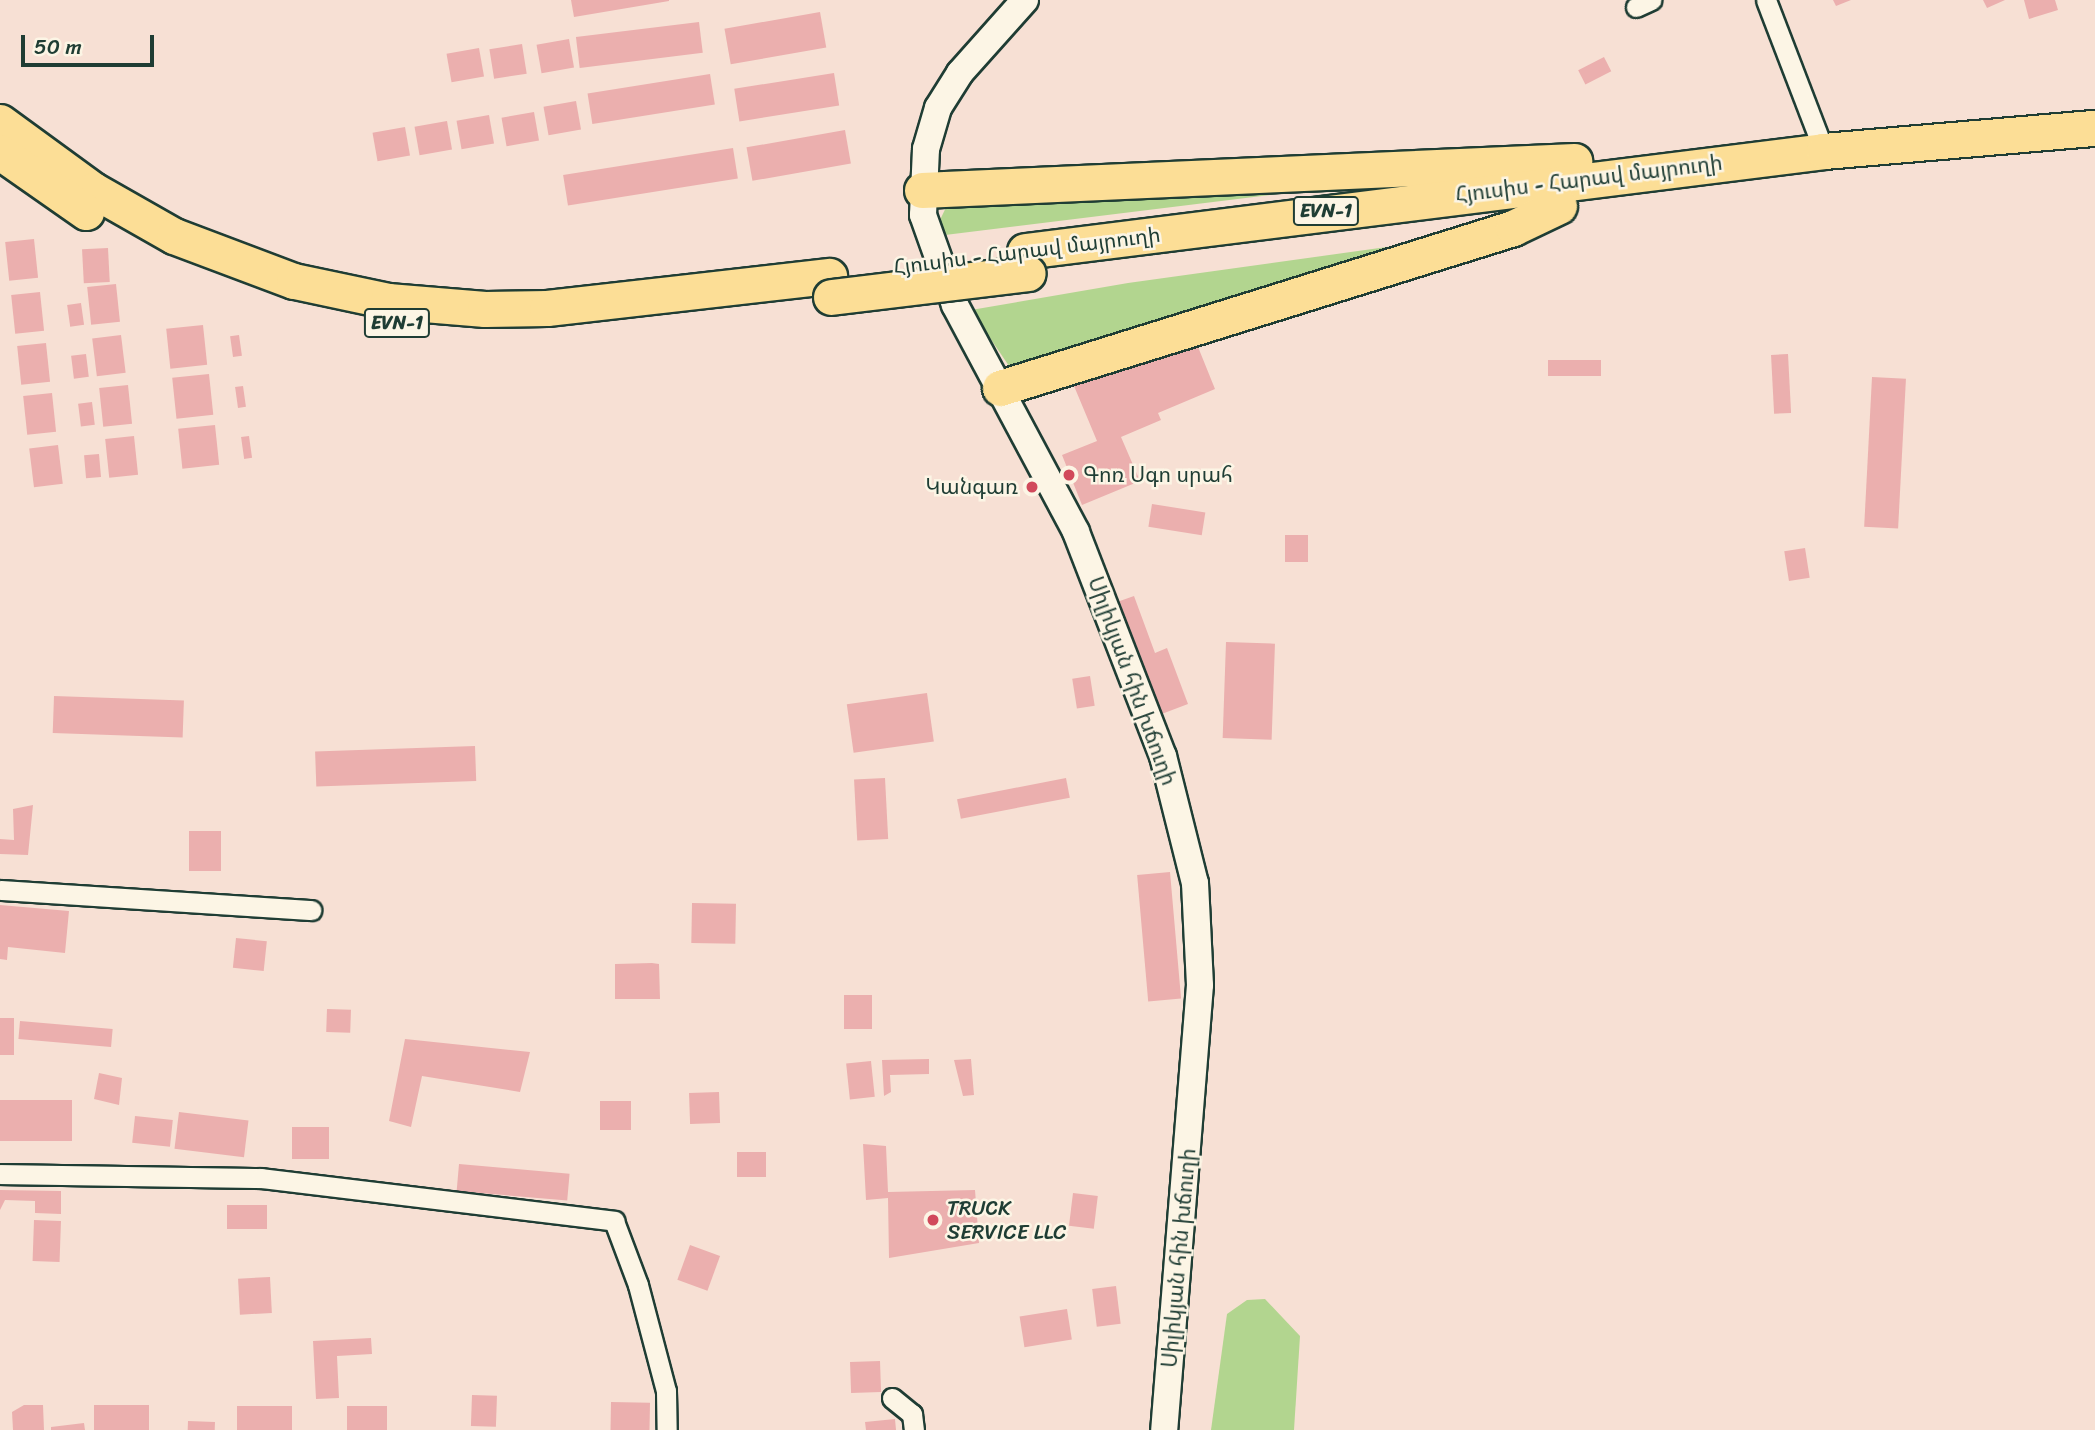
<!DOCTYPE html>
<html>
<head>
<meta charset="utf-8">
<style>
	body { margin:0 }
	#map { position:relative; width:2095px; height:1430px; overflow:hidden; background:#f7e0d4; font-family:Sriracha,"Noto Sans Armenian",sans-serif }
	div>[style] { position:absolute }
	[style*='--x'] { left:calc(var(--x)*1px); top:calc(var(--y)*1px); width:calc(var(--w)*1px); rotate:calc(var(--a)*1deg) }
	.green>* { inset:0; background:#b2d58f }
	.building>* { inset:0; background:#ebafae; transform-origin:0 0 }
	.roads { filter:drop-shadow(2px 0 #1f3d34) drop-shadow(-2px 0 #1f3d34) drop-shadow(0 2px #1f3d34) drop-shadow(0 -2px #1f3d34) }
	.street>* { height:19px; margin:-9.5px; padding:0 9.5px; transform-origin:9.5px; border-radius:9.5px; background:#fcf5e5 }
	.secondary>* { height:26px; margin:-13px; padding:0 13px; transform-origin:13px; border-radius:13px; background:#fcf5e5 }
	.highway>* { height:35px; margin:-17.5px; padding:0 17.5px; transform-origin:17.5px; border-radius:17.5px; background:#fcde96 }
	.bridges { filter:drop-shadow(2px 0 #1f3d34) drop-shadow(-2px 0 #1f3d34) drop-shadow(0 2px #1f3d34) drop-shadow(0 -2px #1f3d34) }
	.highway-bridge>* { height:35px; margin:-17.5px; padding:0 17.5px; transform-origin:17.5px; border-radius:17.5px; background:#fcde96 }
	.dots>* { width:19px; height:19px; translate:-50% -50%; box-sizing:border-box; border:4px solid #fcf5e5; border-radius:50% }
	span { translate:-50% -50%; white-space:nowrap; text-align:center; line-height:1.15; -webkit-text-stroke:5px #fcf5e5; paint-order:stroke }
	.shield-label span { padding:2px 5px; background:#fcf5e5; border:2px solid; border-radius:5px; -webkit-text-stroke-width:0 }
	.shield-label { font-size:19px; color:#1f3d34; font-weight:700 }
	.street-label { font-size:21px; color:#1f3d34 }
	.poi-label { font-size:21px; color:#1f3d34 }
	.left { translate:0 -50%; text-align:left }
	.right { translate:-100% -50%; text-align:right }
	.scale { position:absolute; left:21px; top:35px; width:133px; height:32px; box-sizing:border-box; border:4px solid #1f3d34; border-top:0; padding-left:9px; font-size:21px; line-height:24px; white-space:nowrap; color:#1f3d34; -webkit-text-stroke:5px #fcf5e5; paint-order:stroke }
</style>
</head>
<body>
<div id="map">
	<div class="green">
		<div style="clip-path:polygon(1310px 190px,945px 235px,940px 220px,950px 199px)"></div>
		<div style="clip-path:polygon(1437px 240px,1046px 361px,1009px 366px,971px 310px,1128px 283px)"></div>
		<div style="clip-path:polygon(1265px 1299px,1300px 1336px,1294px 1430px,1211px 1430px,1227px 1314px,1247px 1300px)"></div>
	</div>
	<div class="building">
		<div style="clip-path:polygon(571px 0,669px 0,669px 1px,574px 17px)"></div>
		<div style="clip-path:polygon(1833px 0,1851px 0,1836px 6px)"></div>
		<div style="clip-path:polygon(1983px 0,2005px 0,1987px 8px)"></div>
		<div style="clip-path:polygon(2024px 0,2055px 0,2058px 10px,2029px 19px)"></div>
		<div style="left:820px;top:12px;width:36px;height:97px;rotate:80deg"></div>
		<div style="left:699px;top:22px;width:31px;height:124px;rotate:83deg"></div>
		<div style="left:569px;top:39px;width:29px;height:33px;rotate:80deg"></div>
		<div style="left:522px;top:44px;width:30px;height:33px;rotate:81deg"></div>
		<div style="left:479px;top:48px;width:29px;height:33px;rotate:80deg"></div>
		<div style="left:1604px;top:57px;width:16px;height:29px;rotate:63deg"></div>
		<div style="left:834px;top:73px;width:33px;height:101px;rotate:81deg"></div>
		<div style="left:710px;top:74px;width:31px;height:124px;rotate:81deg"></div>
		<div style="left:576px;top:101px;width:29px;height:33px;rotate:80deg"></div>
		<div style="left:534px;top:112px;width:29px;height:33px;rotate:80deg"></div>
		<div style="left:489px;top:115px;width:29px;height:33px;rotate:80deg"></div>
		<div style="left:447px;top:121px;width:29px;height:33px;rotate:80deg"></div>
		<div style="left:405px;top:127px;width:29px;height:33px;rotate:80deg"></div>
		<div style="left:845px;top:130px;width:34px;height:100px;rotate:80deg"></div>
		<div style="left:733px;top:148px;width:31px;height:172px;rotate:81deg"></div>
		<div style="left:34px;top:239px;width:39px;height:29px;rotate:84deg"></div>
		<div style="left:108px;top:248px;width:34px;height:26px;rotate:87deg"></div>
		<div style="left:116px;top:284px;width:38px;height:29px;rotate:84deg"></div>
		<div style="left:40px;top:292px;width:39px;height:29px;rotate:84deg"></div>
		<div style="left:81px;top:303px;width:22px;height:14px;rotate:82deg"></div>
		<div style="left:203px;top:325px;width:40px;height:37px;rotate:84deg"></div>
		<div style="left:121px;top:335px;width:38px;height:29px;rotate:83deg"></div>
		<div style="left:239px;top:335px;width:21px;height:9px;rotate:82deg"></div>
		<div style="clip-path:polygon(1194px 337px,1215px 389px,1158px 413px,1161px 420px,1121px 437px,1140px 481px,1082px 505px,1062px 455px,1097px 441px,1074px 386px)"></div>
		<div style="left:46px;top:343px;width:39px;height:29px;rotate:84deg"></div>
		<div style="left:86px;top:354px;width:23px;height:15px;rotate:83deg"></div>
		<div style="left:1788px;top:354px;width:59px;height:17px;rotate:87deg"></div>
		<div style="left:1548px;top:360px;width:53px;height:16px"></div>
		<div style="left:209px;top:374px;width:41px;height:37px;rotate:84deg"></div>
		<div style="left:1872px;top:377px;width:34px;height:150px;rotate:3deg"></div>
		<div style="left:128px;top:385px;width:39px;height:29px;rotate:84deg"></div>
		<div style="left:243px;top:386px;width:21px;height:8px;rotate:82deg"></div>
		<div style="left:52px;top:393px;width:39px;height:29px;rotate:84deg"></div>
		<div style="left:92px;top:402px;width:23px;height:14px;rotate:83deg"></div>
		<div style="left:215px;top:425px;width:40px;height:37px;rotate:84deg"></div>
		<div style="left:134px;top:436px;width:39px;height:29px;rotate:84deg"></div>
		<div style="left:249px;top:436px;width:22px;height:8px;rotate:82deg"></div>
		<div style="left:58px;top:445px;width:39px;height:29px;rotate:83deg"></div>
		<div style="left:99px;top:454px;width:23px;height:15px;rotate:85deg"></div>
		<div style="left:1152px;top:504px;width:54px;height:23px;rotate:9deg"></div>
		<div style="left:1285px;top:535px;width:23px;height:27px"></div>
		<div style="left:1805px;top:548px;width:30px;height:21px;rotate:81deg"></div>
		<div style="clip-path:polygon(1134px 596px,1155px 653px,1167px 648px,1188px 704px,1159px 715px,1117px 602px)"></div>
		<div style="left:1226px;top:642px;width:49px;height:96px;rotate:2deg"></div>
		<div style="left:1090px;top:676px;width:30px;height:18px;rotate:81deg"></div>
		<div style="left:927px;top:693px;width:49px;height:81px;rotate:82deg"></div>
		<div style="left:54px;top:696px;width:130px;height:37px;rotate:2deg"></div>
		<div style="left:475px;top:746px;width:35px;height:160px;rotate:88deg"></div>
		<div style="left:885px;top:778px;width:61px;height:31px;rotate:87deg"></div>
		<div style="left:1066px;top:778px;width:20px;height:111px;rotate:79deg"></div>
		<div style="clip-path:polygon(33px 805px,28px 855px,0 854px,0 839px,14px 840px,13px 809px)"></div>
		<div style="left:189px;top:831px;width:32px;height:40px"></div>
		<div style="left:1170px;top:872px;width:127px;height:33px;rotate:85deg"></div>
		<div style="left:692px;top:903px;width:44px;height:40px;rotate:1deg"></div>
		<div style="clip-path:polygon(0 905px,69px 911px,65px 953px,8px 947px,7px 960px,0 959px)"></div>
		<div style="left:236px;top:938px;width:31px;height:30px;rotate:6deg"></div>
		<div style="clip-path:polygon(652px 963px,659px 964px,660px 999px,615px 999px,615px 964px)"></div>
		<div style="left:872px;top:995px;width:34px;height:28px;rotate:90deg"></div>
		<div style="left:327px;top:1009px;width:24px;height:23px;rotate:2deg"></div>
		<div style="left:0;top:1018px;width:14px;height:37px"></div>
		<div style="left:20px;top:1021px;width:93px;height:18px;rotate:5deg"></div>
		<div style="clip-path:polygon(405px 1039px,530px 1052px,520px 1092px,422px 1076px,411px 1127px,389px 1121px)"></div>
		<div style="clip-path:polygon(929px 1059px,929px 1074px,890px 1075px,891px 1092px,884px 1096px,882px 1060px)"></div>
		<div style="clip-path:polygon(971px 1059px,974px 1095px,963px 1096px,954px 1060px)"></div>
		<div style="left:871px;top:1061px;width:36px;height:25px;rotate:84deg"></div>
		<div style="clip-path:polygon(99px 1073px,122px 1078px,119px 1105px,94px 1099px)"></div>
		<div style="left:719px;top:1092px;width:31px;height:30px;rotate:88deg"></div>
		<div style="left:0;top:1100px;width:72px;height:41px"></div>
		<div style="left:600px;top:1101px;width:31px;height:29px"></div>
		<div style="left:179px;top:1112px;width:70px;height:37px;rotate:7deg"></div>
		<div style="left:135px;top:1116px;width:38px;height:27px;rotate:6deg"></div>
		<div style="left:329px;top:1127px;width:32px;height:37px;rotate:90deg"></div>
		<div style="clip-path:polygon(863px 1144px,886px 1146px,888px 1192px,975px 1190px,979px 1243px,889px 1258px,888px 1198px,866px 1200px)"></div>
		<div style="left:737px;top:1152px;width:29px;height:25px"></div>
		<div style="left:459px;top:1164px;width:111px;height:27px;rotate:5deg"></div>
		<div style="clip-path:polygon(0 1190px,61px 1191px,61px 1214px,35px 1213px,35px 1201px,5px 1200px,0 1210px)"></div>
		<div style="left:1073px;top:1193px;width:25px;height:33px;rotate:7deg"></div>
		<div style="left:267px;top:1205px;width:24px;height:40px;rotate:90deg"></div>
		<div style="left:34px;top:1220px;width:27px;height:41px;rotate:2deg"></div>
		<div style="left:690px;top:1245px;width:32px;height:37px;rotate:20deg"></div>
		<div style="left:270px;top:1277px;width:36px;height:32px;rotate:87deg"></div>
		<div style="left:1116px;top:1286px;width:38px;height:24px;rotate:83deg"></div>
		<div style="left:1067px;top:1309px;width:31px;height:48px;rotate:81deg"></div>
		<div style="clip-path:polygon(371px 1338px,372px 1354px,337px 1356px,339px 1398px,316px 1399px,313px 1341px)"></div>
		<div style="left:880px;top:1361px;width:31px;height:30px;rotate:88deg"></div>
		<div style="left:472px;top:1395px;width:25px;height:31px;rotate:2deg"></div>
		<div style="left:611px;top:1402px;width:39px;height:28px;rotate:1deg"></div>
		<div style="clip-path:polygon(24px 1405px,43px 1405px,44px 1430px,13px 1430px,12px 1412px)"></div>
		<div style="left:94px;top:1405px;width:55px;height:25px"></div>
		<div style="left:237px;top:1406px;width:55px;height:24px"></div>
		<div style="left:347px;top:1406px;width:40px;height:24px"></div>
		<div style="clip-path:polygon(895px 1419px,896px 1430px,866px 1430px,865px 1422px)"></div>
		<div style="left:188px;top:1421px;width:27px;height:9px;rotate:2deg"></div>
		<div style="clip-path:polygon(84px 1423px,85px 1430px,51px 1430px,51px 1427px)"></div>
	</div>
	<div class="roads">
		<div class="street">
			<div style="--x:1766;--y:0;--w:162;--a:69"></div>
			<div style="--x:1636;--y:7;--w:17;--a:-25"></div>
			<div style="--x:0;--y:890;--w:312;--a:3.7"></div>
			<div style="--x:0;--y:1174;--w:261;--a:0.9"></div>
			<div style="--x:261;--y:1178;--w:356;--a:6.9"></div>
			<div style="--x:614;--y:1221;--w:68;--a:69.4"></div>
			<div style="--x:638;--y:1285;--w:110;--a:75.2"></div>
			<div style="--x:666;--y:1391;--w:39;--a:89"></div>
			<div style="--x:892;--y:1398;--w:26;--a:39"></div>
			<div style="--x:912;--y:1414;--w:16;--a:83"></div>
		</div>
		<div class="secondary">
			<div style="--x:1025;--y:0;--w:98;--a:131.7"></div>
			<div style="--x:960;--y:73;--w:41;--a:122.2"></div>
			<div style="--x:938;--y:108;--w:43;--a:106.3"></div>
			<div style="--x:926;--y:149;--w:66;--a:92.6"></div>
			<div style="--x:923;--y:215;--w:96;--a:70.4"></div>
			<div style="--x:955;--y:305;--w:257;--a:61.9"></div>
			<div style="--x:1076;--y:532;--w:240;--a:68.8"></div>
			<div style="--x:1163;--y:756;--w:131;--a:75.9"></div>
			<div style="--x:1195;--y:883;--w:102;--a:87.2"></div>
			<div style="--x:1200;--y:985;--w:446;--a:94.6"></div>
		</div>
		<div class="highway">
			<div style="--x:0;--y:122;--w:115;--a:36.2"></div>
			<div style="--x:93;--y:190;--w:93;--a:29.6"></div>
			<div style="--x:174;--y:236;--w:128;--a:20.6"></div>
			<div style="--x:294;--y:281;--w:96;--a:12"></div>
			<div style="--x:388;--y:301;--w:97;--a:4.7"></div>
			<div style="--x:485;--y:309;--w:62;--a:-0.9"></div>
			<div style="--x:547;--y:308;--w:284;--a:-6.5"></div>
			<div style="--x:0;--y:152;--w:105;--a:34.9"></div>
			<div style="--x:922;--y:190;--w:653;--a:-2.55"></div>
			<div style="--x:1025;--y:251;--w:805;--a:-7.13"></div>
			<div style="--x:1824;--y:151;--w:272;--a:-4.9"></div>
			<div style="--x:1000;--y:388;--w:537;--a:-17.32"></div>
			<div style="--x:1513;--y:228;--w:51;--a:-25.6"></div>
		</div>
	</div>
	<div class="bridges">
		<div class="highway-bridge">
			<div style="--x:831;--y:297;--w:198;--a:-6.9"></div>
		</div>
	</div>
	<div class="dots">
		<div style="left:1069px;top:475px;background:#d1495b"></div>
		<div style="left:1032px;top:487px;background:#d1495b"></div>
		<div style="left:933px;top:1220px;background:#d1495b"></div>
	</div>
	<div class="shield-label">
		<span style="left:1326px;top:211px">EVN-1</span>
		<span style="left:397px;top:323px">EVN-1</span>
	</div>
	<div class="street-label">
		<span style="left:1589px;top:179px;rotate:-7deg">Հյուսիս - Հարավ մայրուղի</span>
		<span style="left:1027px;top:251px;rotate:-7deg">Հյուսիս - Հարավ մայրուղի</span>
		<span style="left:1132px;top:681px;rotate:70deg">Սիլիկյան հին խճուղի</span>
		<span style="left:1179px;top:1258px;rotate:-85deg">Սիլիկյան հին խճուղի</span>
	</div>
	<div class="poi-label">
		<span class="left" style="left:1083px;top:475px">Գոռ Սգո սրահ</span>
		<span class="right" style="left:1018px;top:487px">Կանգառ</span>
		<span class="left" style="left:947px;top:1220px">TRUCK<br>SERVICE LLC</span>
	</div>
	<div class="scale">50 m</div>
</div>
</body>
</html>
